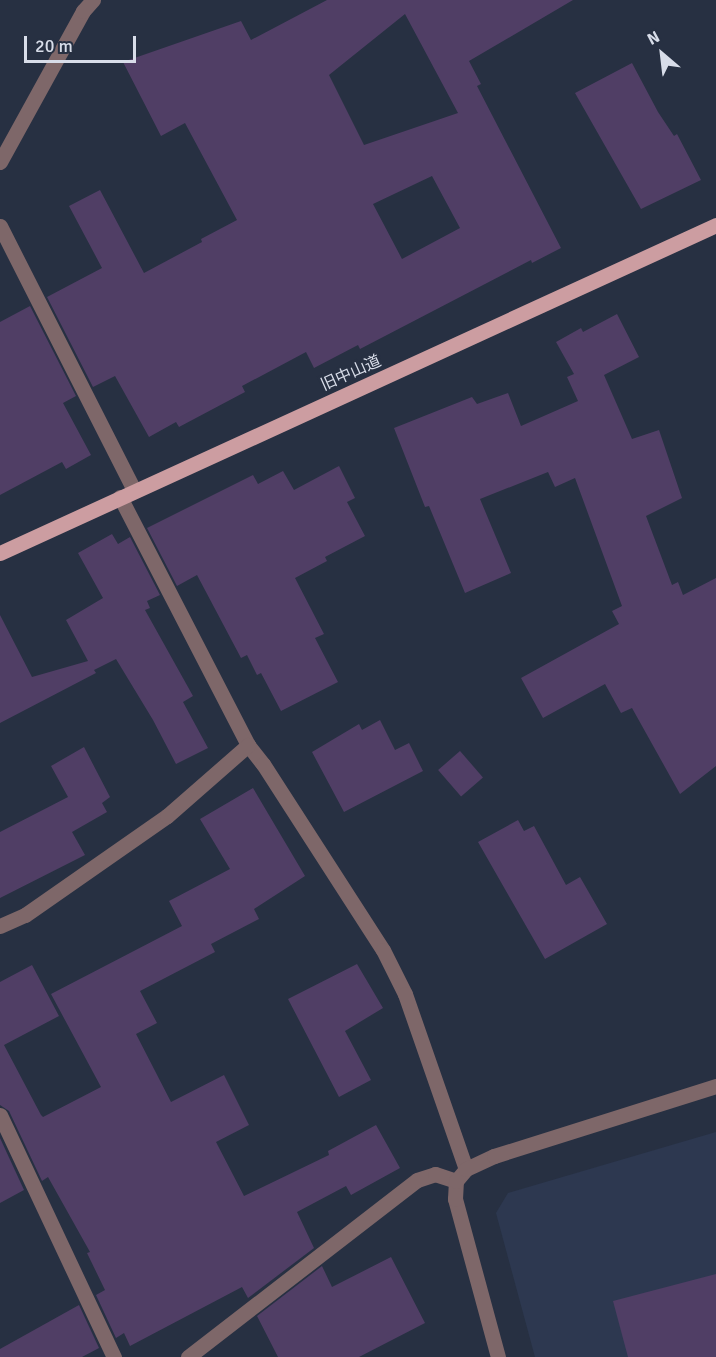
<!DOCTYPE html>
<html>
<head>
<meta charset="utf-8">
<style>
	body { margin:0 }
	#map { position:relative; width:716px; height:1357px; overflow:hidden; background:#273042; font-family:Signika,"Noto Sans JP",sans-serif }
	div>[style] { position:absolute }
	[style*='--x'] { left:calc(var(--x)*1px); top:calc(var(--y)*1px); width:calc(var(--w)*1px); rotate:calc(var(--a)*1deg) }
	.built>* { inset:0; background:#2d3850 }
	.building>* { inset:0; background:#503e65; transform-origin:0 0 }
	.minor>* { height:15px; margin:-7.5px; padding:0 7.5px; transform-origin:7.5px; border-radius:7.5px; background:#7e6769 }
	.major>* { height:15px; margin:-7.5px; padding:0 7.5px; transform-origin:7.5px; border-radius:7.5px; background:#cc9da1 }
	span { translate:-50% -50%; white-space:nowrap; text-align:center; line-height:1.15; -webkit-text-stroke:5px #273042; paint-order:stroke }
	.street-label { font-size:16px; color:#d8dde9 }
	.north { position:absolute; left:632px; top:24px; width:60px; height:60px; -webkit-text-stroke:4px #273042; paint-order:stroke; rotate:332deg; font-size:16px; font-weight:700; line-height:24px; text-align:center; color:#d8dde9 }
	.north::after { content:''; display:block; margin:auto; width:21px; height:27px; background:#d8dde9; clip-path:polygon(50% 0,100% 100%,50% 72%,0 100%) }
	.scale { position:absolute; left:24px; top:36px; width:112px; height:27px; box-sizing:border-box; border:3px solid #d8dde9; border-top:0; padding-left:8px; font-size:18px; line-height:21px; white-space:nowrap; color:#d8dde9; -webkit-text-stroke:4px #273042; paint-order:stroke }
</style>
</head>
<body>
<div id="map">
	<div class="built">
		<div style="clip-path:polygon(716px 1132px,716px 1357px,535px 1357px,496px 1213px,508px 1193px)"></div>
	</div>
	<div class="building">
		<div style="clip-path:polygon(evenodd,327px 0,573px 0,469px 61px,481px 84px,477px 86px,561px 248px,532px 263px,531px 260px,360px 349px,358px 345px,314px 368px,306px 352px,242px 386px,245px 392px,179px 427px,176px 422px,149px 437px,115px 376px,93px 387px,47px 297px,102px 268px,69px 206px,100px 190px,144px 273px,202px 242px,201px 239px,237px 220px,185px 123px,161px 136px,123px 62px,241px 21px,251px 40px,327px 0,405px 14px,458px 113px,364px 145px,329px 75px,405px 14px,327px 0,432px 176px,460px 228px,402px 259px,373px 204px,432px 176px)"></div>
		<div style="clip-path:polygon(632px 63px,658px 112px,674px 136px,677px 134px,701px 180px,641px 209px,575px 93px)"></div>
		<div style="clip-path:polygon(30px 306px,76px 396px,63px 403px,91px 455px,66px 469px,62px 462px,0 495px,0 322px)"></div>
		<div style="clip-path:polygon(617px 314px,639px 357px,604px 375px,632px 439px,659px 430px,682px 498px,646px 516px,672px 585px,678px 582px,683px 595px,716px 578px,716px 766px,680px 794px,632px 708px,621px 713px,605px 684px,543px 718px,521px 678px,619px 624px,612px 611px,622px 606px,575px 478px,555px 487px,548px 472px,480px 499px,511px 573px,465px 593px,429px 506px,425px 507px,394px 428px,472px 397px,477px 404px,508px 393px,521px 426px,578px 401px,567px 377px,574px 374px,556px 342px,581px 328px,583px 332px)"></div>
		<div style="clip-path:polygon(339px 466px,355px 498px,347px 502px,365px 536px,325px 557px,327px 561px,295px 578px,324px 634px,315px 638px,338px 682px,281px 711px,261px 673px,257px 675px,247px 655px,241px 658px,197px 575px,177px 586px,147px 528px,253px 475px,258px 484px,283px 471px,294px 490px)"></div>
		<div style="clip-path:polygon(112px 534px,118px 544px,130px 537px,160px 595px,147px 601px,150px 608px,145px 610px,193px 696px,183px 702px,208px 748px,176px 764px,153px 720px,116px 659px,94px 670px,96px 673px,0 723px,0 615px,32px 677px,88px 661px,66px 620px,103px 598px,78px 553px)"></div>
		<div style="clip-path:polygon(380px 720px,395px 750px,409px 743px,423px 771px,344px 812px,312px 752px,359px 724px,362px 730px)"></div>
		<div style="clip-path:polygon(84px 747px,110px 797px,102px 803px,107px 812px,72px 832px,85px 855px,0 898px,0 832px,68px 797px,51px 766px)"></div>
		<div style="left:460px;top:751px;width:35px;height:29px;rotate:49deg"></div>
		<div style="clip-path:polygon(253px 788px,305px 876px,254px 909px,259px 919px,211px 944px,215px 952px,140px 991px,157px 1023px,136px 1034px,171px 1102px,224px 1075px,249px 1125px,216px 1142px,244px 1196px,329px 1155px,328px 1151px,376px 1125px,400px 1168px,351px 1195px,346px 1186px,297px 1212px,314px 1248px,248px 1298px,242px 1287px,130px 1346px,124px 1333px,116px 1338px,96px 1295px,105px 1290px,87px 1253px,90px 1252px,48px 1177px,42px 1181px,9px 1111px,0 1105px,0 982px,32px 965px,59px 1016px,4px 1045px,41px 1115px,43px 1117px,101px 1087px,51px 994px,182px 926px,169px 901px,230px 869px,200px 819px)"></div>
		<div style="clip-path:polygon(518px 820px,524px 831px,534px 826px,566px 885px,580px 877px,607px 924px,545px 959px,478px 842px)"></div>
		<div style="clip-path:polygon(357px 964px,383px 1008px,345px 1031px,371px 1080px,339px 1097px,288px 999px)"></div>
		<div style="clip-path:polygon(0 1138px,24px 1190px,0 1203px)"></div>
		<div style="clip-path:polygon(391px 1257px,425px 1323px,359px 1357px,278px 1357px,257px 1316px,322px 1266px,332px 1287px)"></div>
		<div style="clip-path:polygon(716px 1274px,716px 1357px,628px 1357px,613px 1301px)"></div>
		<div style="clip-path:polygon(79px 1305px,99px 1348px,82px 1357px,0 1357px,0 1349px)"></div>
	</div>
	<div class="minor">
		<div style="--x:0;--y:162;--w:172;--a:-61.2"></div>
		<div style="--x:83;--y:11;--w:15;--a:-48"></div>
		<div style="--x:0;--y:226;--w:296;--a:63.1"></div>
		<div style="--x:120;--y:497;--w:279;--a:62.7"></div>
		<div style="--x:248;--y:745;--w:24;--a:52"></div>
		<div style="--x:263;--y:764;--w:221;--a:57.2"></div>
		<div style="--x:383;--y:950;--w:49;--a:63.4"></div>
		<div style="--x:405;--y:994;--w:185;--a:70.8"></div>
		<div style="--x:0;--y:926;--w:27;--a:-24"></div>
		<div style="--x:25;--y:915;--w:173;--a:-34.9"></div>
		<div style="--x:167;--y:816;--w:108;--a:-41.2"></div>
		<div style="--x:0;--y:1115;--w:268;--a:64.8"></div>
		<div style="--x:188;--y:1357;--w:289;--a:-37.7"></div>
		<div style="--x:417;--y:1180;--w:19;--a:-18"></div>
		<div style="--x:435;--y:1174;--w:22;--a:18"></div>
		<div style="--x:498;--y:1357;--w:164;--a:-105.2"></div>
		<div style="--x:455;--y:1199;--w:18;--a:-87"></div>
		<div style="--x:456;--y:1181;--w:16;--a:-50"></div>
		<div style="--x:466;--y:1169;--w:31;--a:-25"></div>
		<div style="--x:494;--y:1156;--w:233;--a:-17.5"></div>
	</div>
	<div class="major">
		<div style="--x:0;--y:553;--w:788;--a:-24.61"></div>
	</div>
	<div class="street-label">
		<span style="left:351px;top:373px;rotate:-24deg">旧中山道</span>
	</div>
	<div class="north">N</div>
	<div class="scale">20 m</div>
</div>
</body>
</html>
